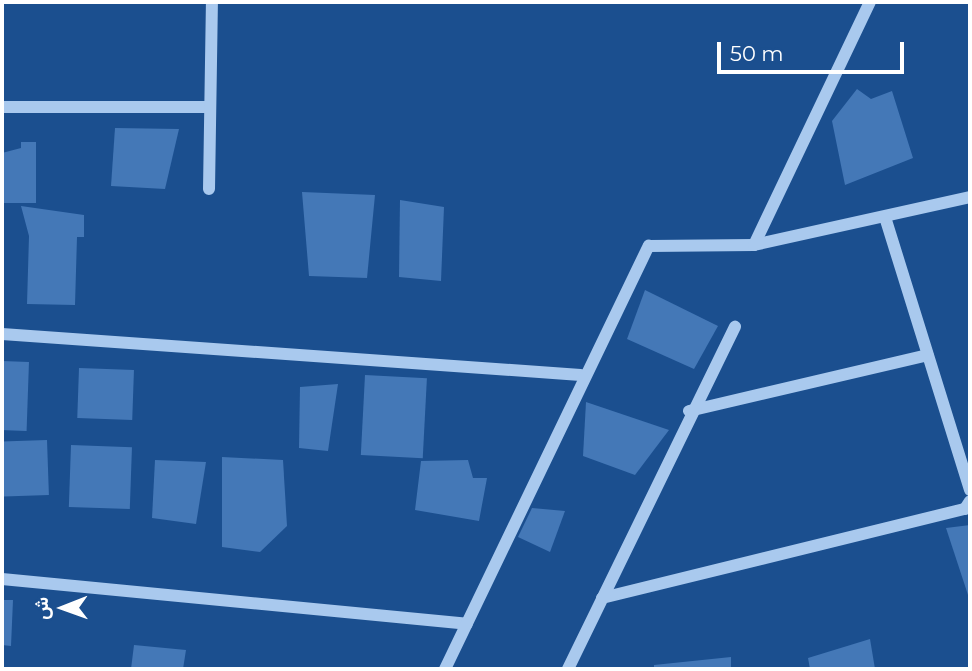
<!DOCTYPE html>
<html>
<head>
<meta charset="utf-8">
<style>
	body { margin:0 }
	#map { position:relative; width:972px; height:671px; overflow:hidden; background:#1b4f8f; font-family:Montserrat,Vazirmatn,sans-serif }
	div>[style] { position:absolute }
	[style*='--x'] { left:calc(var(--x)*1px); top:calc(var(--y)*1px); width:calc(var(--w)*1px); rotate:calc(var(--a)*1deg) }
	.building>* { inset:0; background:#4478b7; transform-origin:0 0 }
	.minor>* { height:12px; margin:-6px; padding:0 6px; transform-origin:6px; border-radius:6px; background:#a9c9ee }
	span { translate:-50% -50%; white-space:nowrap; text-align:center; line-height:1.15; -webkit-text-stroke:5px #1b4f8f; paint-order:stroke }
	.frame { position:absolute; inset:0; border:4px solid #fff; pointer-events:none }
	.north { position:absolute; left:28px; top:573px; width:70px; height:70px; -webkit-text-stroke:5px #1b4f8f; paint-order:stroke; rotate:269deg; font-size:19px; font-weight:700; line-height:28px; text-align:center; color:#fff }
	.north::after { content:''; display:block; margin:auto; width:24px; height:32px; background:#fff; clip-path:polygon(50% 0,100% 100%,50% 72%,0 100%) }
	.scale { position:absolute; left:717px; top:42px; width:187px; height:32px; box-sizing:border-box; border:4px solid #fff; border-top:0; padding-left:9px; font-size:21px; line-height:24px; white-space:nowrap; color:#fff; -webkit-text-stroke:5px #1b4f8f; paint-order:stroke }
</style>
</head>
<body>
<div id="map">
	<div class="building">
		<div style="clip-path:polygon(857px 89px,871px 99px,892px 91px,913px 158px,845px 185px,832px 121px)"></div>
		<div style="clip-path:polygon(115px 128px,179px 129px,165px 189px,111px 186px)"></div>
		<div style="clip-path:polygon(21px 142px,36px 142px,36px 203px,2px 203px,2px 153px,21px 148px)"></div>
		<div style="clip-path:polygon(302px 192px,375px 195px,367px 278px,309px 276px)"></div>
		<div style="clip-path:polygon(400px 200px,444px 207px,441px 281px,399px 277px)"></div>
		<div style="clip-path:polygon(21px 206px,84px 215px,84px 237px,77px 237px,75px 305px,27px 304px,29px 236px)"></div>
		<div style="clip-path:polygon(645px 290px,718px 326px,694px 369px,627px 339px)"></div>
		<div style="left:2px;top:361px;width:27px;height:69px;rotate:2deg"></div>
		<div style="left:79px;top:368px;width:55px;height:50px;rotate:2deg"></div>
		<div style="left:365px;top:375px;width:62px;height:80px;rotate:3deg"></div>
		<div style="clip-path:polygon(338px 384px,328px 451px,299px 448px,300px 387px)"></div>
		<div style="clip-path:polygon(586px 402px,669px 430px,635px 475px,583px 456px)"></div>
		<div style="left:47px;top:440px;width:55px;height:45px;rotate:88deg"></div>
		<div style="left:71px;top:445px;width:61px;height:62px;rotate:2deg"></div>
		<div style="clip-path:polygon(222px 457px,283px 460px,287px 526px,260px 552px,222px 547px)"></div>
		<div style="clip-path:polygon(155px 460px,206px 462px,196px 524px,152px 518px)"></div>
		<div style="clip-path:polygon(468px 460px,473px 478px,487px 478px,479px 521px,415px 510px,421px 461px)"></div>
		<div style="clip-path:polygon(532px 508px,565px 511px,550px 552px,518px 537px)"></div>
		<div style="clip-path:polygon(970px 525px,970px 601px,946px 528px)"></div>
		<div style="clip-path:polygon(2px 600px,13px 600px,11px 646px,2px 645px)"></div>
		<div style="clip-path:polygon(870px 639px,875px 669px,810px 669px,808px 658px)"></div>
		<div style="clip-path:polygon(134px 645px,186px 650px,183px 669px,131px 669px)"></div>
		<div style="clip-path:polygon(731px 657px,731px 669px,654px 669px,654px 665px)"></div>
	</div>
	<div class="minor">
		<div style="--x:2;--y:107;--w:208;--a:0"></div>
		<div style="--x:209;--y:189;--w:187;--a:-89.1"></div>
		<div style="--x:885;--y:217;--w:286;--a:72.7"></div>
		<div style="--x:754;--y:245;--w:269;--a:-64.5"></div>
		<div style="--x:2;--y:334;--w:580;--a:4.05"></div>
		<div style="--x:689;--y:411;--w:245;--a:-13.2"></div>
		<div style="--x:2;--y:579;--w:467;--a:5.5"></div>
		<div style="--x:602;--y:598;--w:374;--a:-13.8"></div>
		<div style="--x:965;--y:509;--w:9;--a:-58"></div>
		<div style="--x:445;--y:669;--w:470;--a:-64.3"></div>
		<div style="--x:649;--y:246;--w:105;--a:-0.5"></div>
		<div style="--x:754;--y:245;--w:221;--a:-12.5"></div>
		<div style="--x:568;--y:669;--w:381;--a:-64"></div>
	</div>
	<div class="frame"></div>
	<div class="north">ش</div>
	<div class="scale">50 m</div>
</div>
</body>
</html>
